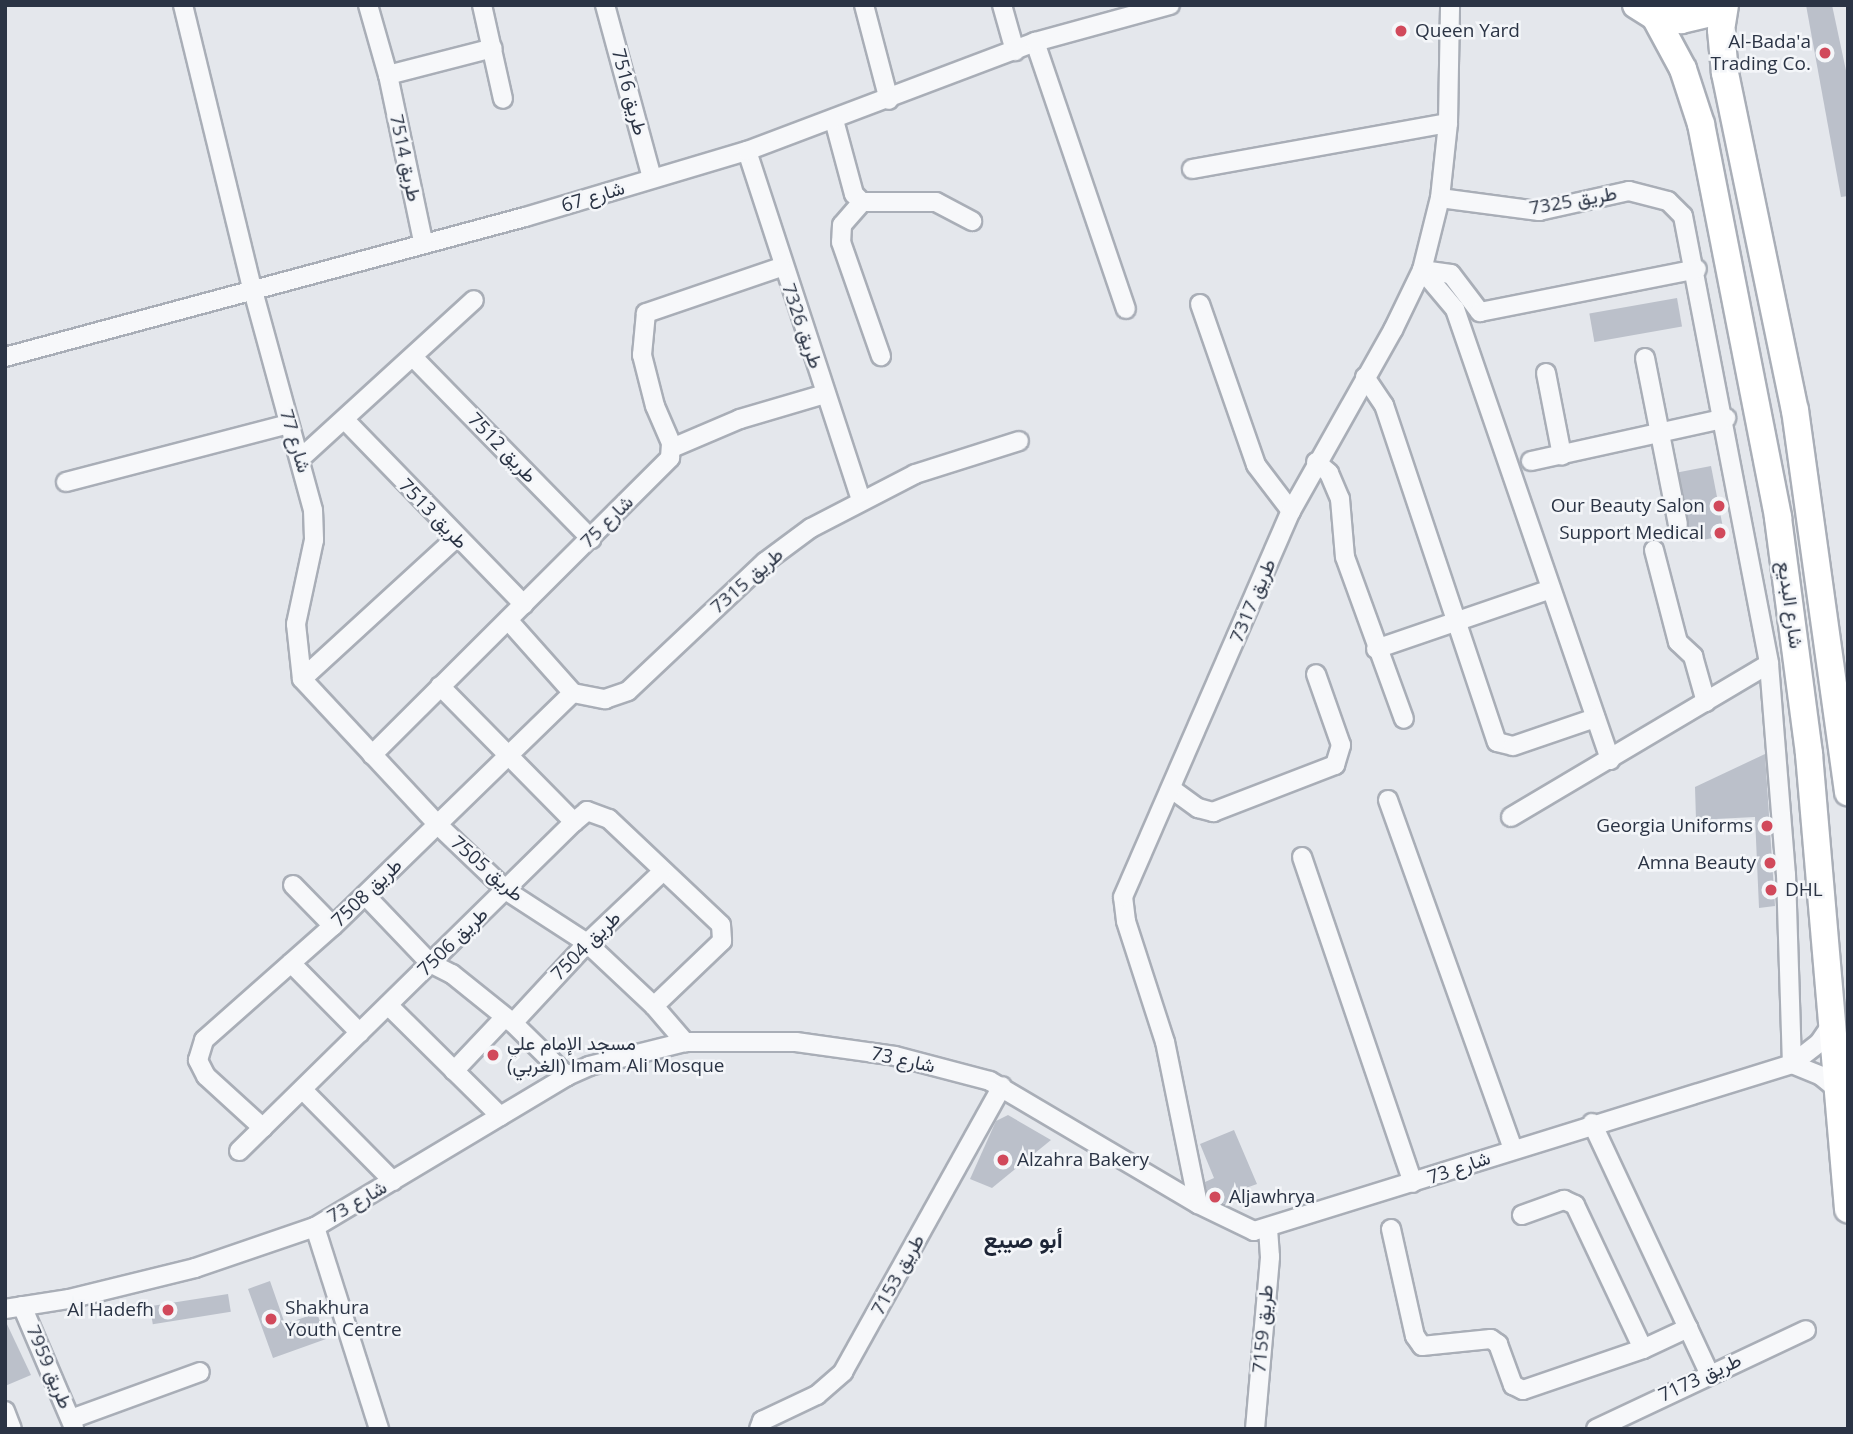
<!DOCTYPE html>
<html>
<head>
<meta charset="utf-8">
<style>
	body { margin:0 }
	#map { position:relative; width:1853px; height:1434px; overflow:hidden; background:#e4e7ec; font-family:"Open Sans",Vazirmatn,sans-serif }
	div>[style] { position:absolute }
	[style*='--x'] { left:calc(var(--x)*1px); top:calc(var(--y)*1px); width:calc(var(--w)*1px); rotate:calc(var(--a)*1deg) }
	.building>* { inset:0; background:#bbc0ca; transform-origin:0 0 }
	.roads { filter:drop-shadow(2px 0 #a9aeb7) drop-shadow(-2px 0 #a9aeb7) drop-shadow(0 2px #a9aeb7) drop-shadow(0 -2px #a9aeb7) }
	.minor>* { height:18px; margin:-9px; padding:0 9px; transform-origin:9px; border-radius:9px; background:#f7f8fa }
	.primary>* { height:26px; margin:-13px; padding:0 13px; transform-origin:13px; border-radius:13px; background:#fff }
	.dots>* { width:19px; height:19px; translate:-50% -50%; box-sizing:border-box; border:4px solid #f4f6f9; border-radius:50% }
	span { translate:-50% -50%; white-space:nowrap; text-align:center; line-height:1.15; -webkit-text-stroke:5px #f4f6f9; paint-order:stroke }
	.poi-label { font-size:19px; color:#2b3445 }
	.left { translate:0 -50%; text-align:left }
	.right { translate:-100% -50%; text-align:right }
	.street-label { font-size:19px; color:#2b3445 }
	.quarter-label { font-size:23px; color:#1d2536; font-weight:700 }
	.frame { position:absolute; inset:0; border:7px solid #2b3445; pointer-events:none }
</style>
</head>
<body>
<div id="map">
	<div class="building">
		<div style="clip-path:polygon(1806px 5px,1832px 5px,1848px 80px,1848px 196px,1841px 197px)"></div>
		<div style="left:1677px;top:298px;width:29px;height:89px;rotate:80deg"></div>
		<div style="left:1711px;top:466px;width:71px;height:33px;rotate:79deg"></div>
		<div style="clip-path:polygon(1765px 754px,1775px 906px,1759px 908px,1755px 817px,1696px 820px,1695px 787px)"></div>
		<div style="clip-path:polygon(1008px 1115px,1051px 1140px,992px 1188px,970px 1179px,996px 1121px)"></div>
		<div style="clip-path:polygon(1234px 1130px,1257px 1184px,1246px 1188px,1248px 1194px,1225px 1204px,1207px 1193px,1205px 1182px,1214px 1178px,1200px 1144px)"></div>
		<div style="clip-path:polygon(270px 1281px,285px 1324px,317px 1313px,326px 1339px,273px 1358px,248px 1289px)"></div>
		<div style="left:228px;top:1294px;width:18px;height:79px;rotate:81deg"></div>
		<div style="clip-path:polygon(5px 1320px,31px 1375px,5px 1386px)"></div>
	</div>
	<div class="roads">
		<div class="minor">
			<div style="--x:183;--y:5;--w:290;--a:76.3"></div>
			<div style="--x:252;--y:287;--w:231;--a:74.7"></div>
			<div style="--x:313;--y:510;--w:30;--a:88"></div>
			<div style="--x:314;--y:540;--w:86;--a:102.1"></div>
			<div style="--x:296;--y:624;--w:55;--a:83.8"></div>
			<div style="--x:302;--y:679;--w:198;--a:47"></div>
			<div style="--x:437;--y:824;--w:97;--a:43.7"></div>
			<div style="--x:507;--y:891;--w:95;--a:33"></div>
			<div style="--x:587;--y:943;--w:92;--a:43.2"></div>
			<div style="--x:654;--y:1006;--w:48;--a:49.3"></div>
			<div style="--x:368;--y:5;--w:73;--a:74.1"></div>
			<div style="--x:388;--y:75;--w:170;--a:78.1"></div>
			<div style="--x:482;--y:5;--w:96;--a:77.4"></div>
			<div style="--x:605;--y:5;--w:179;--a:74.8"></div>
			<div style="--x:864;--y:5;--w:98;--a:75.3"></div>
			<div style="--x:1002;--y:5;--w:48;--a:74.2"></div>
			<div style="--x:1035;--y:42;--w:282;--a:71.2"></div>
			<div style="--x:388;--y:75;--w:108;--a:-14.4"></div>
			<div style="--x:834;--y:120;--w:77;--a:74.9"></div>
			<div style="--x:854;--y:194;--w:11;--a:45"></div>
			<div style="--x:862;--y:202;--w:74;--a:0"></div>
			<div style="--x:936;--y:202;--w:41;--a:27.8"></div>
			<div style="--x:747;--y:151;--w:367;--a:71.9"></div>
			<div style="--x:1192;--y:169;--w:260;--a:-10.2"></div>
			<div style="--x:1440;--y:198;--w:100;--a:7.5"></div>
			<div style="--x:1539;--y:211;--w:92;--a:-12.5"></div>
			<div style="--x:1629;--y:191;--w:40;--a:14.4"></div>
			<div style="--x:1668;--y:201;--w:21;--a:45"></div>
			<div style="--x:1683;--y:216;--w:456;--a:79.1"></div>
			<div style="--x:1769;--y:664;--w:211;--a:85.4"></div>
			<div style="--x:1786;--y:874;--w:190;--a:88.2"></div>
			<div style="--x:862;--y:202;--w:30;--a:131"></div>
			<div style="--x:842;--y:225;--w:17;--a:93"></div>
			<div style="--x:841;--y:242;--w:121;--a:70.7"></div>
			<div style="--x:1422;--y:270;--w:51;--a:49.8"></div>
			<div style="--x:1455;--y:309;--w:477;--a:71"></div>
			<div style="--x:1422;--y:270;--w:29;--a:8"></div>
			<div style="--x:1451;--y:274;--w:48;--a:52.7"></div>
			<div style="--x:1480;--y:312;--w:221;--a:-11.2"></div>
			<div style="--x:1200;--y:304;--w:170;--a:70.8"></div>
			<div style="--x:1256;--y:465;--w:58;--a:52.7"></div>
			<div style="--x:5;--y:357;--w:539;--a:-15.07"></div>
			<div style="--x:525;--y:217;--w:232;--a:-16.6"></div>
			<div style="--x:747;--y:151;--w:308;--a:-20.7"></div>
			<div style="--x:1035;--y:42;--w:140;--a:-15.3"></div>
			<div style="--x:413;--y:357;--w:255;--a:45.6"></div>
			<div style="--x:1645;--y:358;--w:169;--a:78.8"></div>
			<div style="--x:1546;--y:373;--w:84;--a:79"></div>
			<div style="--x:1365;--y:377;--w:34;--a:56"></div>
			<div style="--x:1384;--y:405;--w:355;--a:71.5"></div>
			<div style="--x:1497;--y:742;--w:16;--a:14"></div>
			<div style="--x:1513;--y:746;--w:87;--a:-18.9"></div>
			<div style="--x:345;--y:420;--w:257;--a:45.9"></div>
			<div style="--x:672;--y:448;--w:74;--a:-23.1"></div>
			<div style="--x:740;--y:419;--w:89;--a:-16.4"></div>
			<div style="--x:301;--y:458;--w:234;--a:-42.4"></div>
			<div style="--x:1531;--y:461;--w:200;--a:-12.4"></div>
			<div style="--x:1316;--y:462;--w:17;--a:40"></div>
			<div style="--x:1329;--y:473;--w:28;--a:67"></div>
			<div style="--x:1340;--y:499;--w:58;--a:85.1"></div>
			<div style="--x:1345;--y:557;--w:172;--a:70"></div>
			<div style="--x:66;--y:482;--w:230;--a:-14.6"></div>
			<div style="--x:1654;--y:550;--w:95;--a:75.4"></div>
			<div style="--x:1678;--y:642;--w:21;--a:43"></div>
			<div style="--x:1693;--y:656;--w:48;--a:74.2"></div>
			<div style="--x:508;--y:620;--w:98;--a:48.3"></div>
			<div style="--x:573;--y:693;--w:33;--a:11"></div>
			<div style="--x:605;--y:699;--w:24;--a:-19"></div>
			<div style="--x:628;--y:691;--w:188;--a:-43.3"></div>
			<div style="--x:765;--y:562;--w:57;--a:-36.5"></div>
			<div style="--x:811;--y:528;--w:117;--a:-27.4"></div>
			<div style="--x:915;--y:474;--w:109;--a:-17.6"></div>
			<div style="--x:1376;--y:649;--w:185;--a:-18.9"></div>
			<div style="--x:302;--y:679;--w:209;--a:-42.5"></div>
			<div style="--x:440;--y:686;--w:191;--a:45.4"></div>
			<div style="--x:574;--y:822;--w:17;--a:-40"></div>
			<div style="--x:587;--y:811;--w:23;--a:20"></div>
			<div style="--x:609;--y:819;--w:154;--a:43.4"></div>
			<div style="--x:721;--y:925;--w:16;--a:86"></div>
			<div style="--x:722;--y:941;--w:94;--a:136.3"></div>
			<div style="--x:372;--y:755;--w:421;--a:-44.9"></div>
			<div style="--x:670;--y:458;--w:15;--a:-86"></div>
			<div style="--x:671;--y:443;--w:40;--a:-113.4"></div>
			<div style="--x:655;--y:406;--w:53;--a:-104.3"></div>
			<div style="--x:642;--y:355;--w:42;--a:-84.6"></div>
			<div style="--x:646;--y:313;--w:143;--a:-18.8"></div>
			<div style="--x:1173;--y:790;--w:31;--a:36"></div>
			<div style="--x:1198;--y:808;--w:16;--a:15"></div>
			<div style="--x:1213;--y:812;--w:131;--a:-21.1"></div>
			<div style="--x:1335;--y:765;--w:21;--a:-73"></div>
			<div style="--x:1341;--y:745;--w:75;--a:-109.4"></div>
			<div style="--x:1388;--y:800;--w:371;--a:70.3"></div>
			<div style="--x:1511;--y:817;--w:300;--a:-30.7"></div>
			<div style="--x:1302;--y:857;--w:344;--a:71.2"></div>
			<div style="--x:293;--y:885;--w:57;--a:45.7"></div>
			<div style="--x:365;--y:895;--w:94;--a:46.3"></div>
			<div style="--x:430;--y:963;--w:25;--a:27"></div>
			<div style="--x:452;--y:974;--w:78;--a:38.8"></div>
			<div style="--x:513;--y:1023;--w:76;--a:44.5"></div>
			<div style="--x:291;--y:963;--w:98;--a:45.4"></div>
			<div style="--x:388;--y:1005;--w:158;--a:44.7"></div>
			<div style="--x:513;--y:1023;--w:109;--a:-47.2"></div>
			<div style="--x:587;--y:943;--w:103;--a:-43.4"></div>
			<div style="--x:1792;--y:1064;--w:31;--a:22"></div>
			<div style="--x:1821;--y:1076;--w:21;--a:39"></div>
			<div style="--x:454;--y:1071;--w:74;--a:-46.6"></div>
			<div style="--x:303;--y:1090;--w:128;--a:45.3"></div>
			<div style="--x:1592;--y:1123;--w:226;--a:64.9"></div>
			<div style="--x:263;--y:1128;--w:77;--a:-137.6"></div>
			<div style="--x:206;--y:1076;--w:18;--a:-117"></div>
			<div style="--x:198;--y:1060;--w:21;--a:-73"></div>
			<div style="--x:204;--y:1040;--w:172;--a:-41.5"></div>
			<div style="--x:333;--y:926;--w:334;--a:-44.2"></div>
			<div style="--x:239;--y:1151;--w:470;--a:-44.5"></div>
			<div style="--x:1198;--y:1204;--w:165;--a:-101.5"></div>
			<div style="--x:1165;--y:1042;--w:127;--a:-107.9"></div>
			<div style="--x:1126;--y:921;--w:24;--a:-97"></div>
			<div style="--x:1123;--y:897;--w:421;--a:-66.5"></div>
			<div style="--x:1291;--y:511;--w:208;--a:-60.6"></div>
			<div style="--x:1393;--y:330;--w:67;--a:-64.2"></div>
			<div style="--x:1422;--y:270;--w:74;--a:-76"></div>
			<div style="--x:1440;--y:198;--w:75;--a:-83.9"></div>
			<div style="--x:1448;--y:123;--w:118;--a:-89"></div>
			<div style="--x:1522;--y:1215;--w:45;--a:-19.7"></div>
			<div style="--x:1564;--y:1200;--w:12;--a:24"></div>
			<div style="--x:1575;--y:1205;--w:159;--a:64.7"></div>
			<div style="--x:315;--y:1227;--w:212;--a:72.4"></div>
			<div style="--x:1391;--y:1229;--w:110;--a:77.4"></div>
			<div style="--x:1415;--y:1336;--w:12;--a:55"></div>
			<div style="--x:1422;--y:1346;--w:69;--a:-5.8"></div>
			<div style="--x:1491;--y:1339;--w:9;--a:36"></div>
			<div style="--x:1498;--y:1344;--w:44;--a:69.9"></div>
			<div style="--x:1513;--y:1385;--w:11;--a:27"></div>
			<div style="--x:1523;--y:1390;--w:127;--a:-18.9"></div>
			<div style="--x:1643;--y:1349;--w:50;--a:-25"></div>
			<div style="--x:1688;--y:1328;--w:50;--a:65"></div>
			<div style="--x:22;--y:1306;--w:133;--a:66.9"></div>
			<div style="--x:5;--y:1309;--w:65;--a:-8.9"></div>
			<div style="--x:69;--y:1299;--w:130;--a:-13.8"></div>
			<div style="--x:195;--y:1268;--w:127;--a:-18.9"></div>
			<div style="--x:315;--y:1227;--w:294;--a:-30.9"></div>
			<div style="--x:567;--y:1076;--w:24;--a:-24"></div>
			<div style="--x:589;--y:1066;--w:99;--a:-14"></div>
			<div style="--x:685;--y:1042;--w:111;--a:0"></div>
			<div style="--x:796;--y:1042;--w:100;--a:8"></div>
			<div style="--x:895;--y:1056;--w:98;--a:14.7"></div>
			<div style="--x:990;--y:1081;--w:242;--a:30.6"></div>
			<div style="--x:1198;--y:1204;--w:62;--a:25.7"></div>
			<div style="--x:1254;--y:1231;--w:563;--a:-17.24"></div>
			<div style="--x:1792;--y:1064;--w:34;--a:-38"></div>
			<div style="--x:1819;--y:1043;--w:23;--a:-56"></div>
			<div style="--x:5;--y:1411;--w:19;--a:69"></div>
			<div style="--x:71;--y:1419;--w:137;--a:-20"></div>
			<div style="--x:759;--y:1429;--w:9;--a:-69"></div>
			<div style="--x:762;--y:1421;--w:61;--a:-25.3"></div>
			<div style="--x:817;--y:1395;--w:35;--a:-41"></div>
			<div style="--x:843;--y:1372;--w:327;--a:-60.9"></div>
			<div style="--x:1255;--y:1429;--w:173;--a:-85"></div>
			<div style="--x:1270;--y:1257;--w:27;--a:-94"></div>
			<div style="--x:1596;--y:1429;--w:232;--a:-25.2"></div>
		</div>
		<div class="primary">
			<div style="--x:1636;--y:5;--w:22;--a:32"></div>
			<div style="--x:1655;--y:17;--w:26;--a:7"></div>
			<div style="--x:1681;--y:20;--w:26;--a:-13"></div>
			<div style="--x:1706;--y:14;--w:14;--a:-39"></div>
			<div style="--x:1725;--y:5;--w:25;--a:99"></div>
			<div style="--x:1721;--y:30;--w:43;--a:84.7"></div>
			<div style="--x:1725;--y:73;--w:344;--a:78.3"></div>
			<div style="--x:1795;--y:410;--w:386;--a:82.1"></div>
			<div style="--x:1655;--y:17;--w:59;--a:61.7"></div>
			<div style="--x:1683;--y:69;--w:58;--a:71.9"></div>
			<div style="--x:1701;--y:124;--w:401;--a:78.9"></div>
			<div style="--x:1778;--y:518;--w:238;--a:82.5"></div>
			<div style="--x:1809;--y:754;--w:457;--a:85.1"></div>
		</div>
	</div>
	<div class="dots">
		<div style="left:1401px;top:31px;background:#d1495b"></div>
		<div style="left:1825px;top:53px;background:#d1495b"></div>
		<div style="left:1719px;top:506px;background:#d1495b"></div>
		<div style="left:1720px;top:533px;background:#d1495b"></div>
		<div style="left:1767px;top:826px;background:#d1495b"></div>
		<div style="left:1770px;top:863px;background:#d1495b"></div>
		<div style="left:1771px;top:890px;background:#d1495b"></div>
		<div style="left:493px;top:1055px;background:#d1495b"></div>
		<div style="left:1003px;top:1160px;background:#d1495b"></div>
		<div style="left:1215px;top:1197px;background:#d1495b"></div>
		<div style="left:168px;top:1310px;background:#d1495b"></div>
		<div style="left:271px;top:1319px;background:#d1495b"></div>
	</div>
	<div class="poi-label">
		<span class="left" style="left:1415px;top:31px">Queen Yard</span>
		<span class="right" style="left:1811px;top:53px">Al-Bada'a<br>Trading Co.</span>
		<span class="right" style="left:1705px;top:506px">Our Beauty Salon</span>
		<span class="right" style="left:1704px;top:533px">Support Medical</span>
		<span class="right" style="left:1753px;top:826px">Georgia Uniforms</span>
		<span class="right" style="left:1756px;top:863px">Amna Beauty</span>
		<span class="left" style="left:1785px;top:890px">DHL</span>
		<span class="left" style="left:507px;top:1055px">مسجد الإمام علي<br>(الغربي) Imam Ali Mosque</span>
		<span class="left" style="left:1017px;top:1160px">Alzahra Bakery</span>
		<span class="left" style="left:1229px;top:1197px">Aljawhrya</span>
		<span class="left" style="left:285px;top:1319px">Shakhura<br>Youth Centre</span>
		<span class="right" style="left:154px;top:1310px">Al Hadefh</span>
	</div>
	<div class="street-label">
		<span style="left:629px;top:92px;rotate:75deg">طريق 7516</span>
		<span style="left:405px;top:158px;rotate:78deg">طريق 7514</span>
		<span style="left:593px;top:197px;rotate:-17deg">شارع 67</span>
		<span style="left:1573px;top:201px;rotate:-10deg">طريق 7325</span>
		<span style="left:802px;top:326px;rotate:71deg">طريق 7326</span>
		<span style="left:295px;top:441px;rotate:73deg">شارع 77</span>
		<span style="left:502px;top:448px;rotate:46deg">طريق 7512</span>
		<span style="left:433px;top:514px;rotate:46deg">طريق 7513</span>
		<span style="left:607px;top:522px;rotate:-45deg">شارع 75</span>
		<span style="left:747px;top:581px;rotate:-41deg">طريق 7315</span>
		<span style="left:1253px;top:601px;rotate:-67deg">طريق 7317</span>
		<span style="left:1790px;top:605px;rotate:82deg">شارع البديع</span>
		<span style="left:487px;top:869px;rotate:41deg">طريق 7505</span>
		<span style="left:367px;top:893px;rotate:-44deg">طريق 7508</span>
		<span style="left:453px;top:942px;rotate:-44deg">طريق 7506</span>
		<span style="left:586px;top:946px;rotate:-45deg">طريق 7504</span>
		<span style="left:903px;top:1060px;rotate:12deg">شارع 73</span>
		<span style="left:1459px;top:1168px;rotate:-19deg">شارع 73</span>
		<span style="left:357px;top:1202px;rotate:-30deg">شارع 73</span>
		<span style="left:898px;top:1275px;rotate:-61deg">طريق 7153</span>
		<span style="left:1263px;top:1329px;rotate:-85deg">طريق 7159</span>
		<span style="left:49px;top:1367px;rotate:67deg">طريق 7959</span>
		<span style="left:1700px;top:1378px;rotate:-25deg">طريق 7173</span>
	</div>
	<div class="quarter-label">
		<span style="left:1023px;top:1239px">أبو صيبع</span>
	</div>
	<div class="frame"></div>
</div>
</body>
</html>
